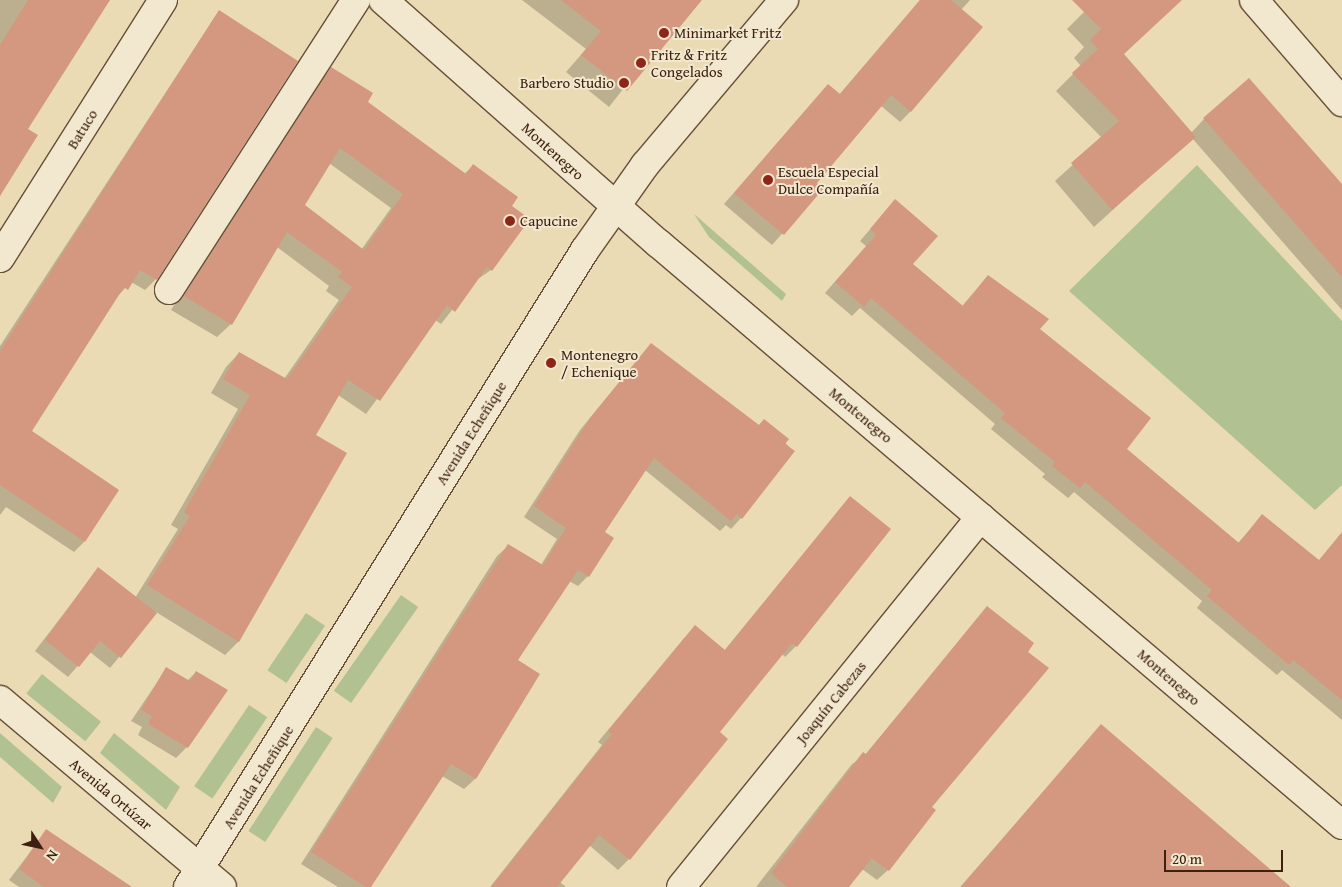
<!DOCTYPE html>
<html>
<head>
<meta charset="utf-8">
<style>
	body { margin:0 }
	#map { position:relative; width:1342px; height:887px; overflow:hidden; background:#ebdbb5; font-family:"Gentium Book Plus",serif }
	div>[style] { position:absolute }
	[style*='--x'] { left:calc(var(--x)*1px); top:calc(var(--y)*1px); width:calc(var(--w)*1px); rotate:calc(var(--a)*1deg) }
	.green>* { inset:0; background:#b2c191; transform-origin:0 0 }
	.shadow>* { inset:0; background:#0003 }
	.building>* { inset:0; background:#d4977f }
	.roads { filter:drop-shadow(1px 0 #684f38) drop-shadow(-1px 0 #684f38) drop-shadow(0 1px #684f38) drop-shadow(0 -1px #684f38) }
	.minor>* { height:28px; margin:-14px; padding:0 14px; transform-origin:14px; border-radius:14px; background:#f2e8cf }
	.dots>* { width:14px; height:14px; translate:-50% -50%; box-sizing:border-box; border:2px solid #f2e8cf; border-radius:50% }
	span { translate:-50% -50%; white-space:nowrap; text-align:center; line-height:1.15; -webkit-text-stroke:4px #f2e8cf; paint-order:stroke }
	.poi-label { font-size:15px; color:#3d200f }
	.left { translate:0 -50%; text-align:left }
	.right { translate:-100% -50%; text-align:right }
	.street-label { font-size:15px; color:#3d200f }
	.north { position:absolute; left:15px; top:822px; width:50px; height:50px; -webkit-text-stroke:4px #f2e8cf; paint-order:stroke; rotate:125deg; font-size:14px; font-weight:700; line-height:20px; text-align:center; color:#3d200f }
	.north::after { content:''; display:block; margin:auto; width:18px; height:22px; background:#3d200f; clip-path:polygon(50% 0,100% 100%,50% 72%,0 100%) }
	.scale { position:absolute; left:1164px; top:850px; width:119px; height:22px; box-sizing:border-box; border:2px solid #3d200f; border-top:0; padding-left:6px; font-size:15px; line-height:18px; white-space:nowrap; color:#3d200f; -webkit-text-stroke:4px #f2e8cf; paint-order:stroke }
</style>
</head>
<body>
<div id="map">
	<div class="green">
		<div style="clip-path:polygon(1197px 165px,1342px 321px,1342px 485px,1315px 510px,1069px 291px)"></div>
		<div style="clip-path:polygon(694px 214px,786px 294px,782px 301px,709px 237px)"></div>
		<div style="left:401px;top:595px;width:21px;height:117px;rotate:35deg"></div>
		<div style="left:306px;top:613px;width:23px;height:69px;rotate:34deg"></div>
		<div style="left:42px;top:674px;width:76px;height:25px;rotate:39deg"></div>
		<div style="left:249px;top:705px;width:22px;height:98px;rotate:34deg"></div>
		<div style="left:316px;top:727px;width:20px;height:124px;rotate:33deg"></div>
		<div style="clip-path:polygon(0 733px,62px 787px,53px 803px,0 757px)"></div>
		<div style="clip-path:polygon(114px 733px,180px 787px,166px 810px,100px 753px)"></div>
	</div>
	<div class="shadow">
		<div style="clip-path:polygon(0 0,109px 0,26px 129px,0 196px)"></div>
		<div style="clip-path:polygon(522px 0,693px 0,609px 107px,566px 72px,586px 49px)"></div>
		<div style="clip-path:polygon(920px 0,970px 0,961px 10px,911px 111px,900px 122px,880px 105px,815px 183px,822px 189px,772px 245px,724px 204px,818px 96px,839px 95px)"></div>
		<div style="clip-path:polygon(1079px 0,1169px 0,1123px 55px,1191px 133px,1204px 119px,1342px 186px,1342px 310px,1192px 138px,1094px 227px,1055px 181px,1102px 138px,1056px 91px,1081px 66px,1074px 58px,1084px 47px,1067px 29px,1086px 10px)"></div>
		<div style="clip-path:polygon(219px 11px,296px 61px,156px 279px,145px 290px,131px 282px,115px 299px,30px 431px,84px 542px,74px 552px,6px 507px,0 515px,0 346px)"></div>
		<div style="clip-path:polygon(evenodd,332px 69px,366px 102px,464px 174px,473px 166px,510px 206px,491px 270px,475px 281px,441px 324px,435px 320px,366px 414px,338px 395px,314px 436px,345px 453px,238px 642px,225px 655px,156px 612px,110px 668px,90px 652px,68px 677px,35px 651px,98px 569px,135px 598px,178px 529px,171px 525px,238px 409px,211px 393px,226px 367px,239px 353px,284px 379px,339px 300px,326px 291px,329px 286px,277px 247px,231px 324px,217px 337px,171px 310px,318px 82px,332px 69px,329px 163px,391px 208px,361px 250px,303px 205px,329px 163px)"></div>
		<div style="clip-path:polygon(885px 212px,911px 264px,962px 306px,988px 276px,1039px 329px,1125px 449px,1237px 544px,1262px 516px,1342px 581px,1342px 720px,1282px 670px,1277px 675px,1197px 608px,1202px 601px,1074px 492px,1068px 498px,1042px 477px,1045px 474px,991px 429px,995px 424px,860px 308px,852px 316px,825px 293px,866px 246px,860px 241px)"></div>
		<div style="clip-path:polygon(641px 356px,758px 426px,764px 420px,793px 451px,741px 518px,731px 529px,726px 525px,720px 531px,645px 470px,603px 533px,588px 576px,578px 586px,569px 581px,517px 661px,539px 674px,475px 779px,464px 789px,442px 776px,370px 887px,338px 887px,301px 864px,497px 556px,508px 546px,541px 565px,557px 539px,524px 517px,580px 430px)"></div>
		<div style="clip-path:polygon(850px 497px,796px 646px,785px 657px,781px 653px,718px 732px,629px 859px,618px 870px,589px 845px,560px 882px,566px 887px,490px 887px,602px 745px,598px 742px,685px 637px,724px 651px)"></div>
		<div style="clip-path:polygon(987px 608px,931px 807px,888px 870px,877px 880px,862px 869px,848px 887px,756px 887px,852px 764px,865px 755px)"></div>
		<div style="clip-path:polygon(166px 669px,187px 681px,196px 672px,187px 747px,176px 758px,138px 735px,142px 727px,131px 721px)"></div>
		<div style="clip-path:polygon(1101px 726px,1270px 887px,960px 887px)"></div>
		<div style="clip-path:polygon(46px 831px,99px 887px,19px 887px,9px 880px)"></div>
	</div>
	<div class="building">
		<div style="clip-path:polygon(28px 0,110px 0,28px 129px,38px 135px,0 196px,0 45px)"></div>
		<div style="clip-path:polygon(561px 0,702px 0,627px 91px,581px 55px,601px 31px)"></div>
		<div style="clip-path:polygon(920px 0,951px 0,983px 27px,911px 112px,891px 95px,817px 183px,823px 189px,784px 235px,734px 193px,828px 84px,840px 94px)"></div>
		<div style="clip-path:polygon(1072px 0,1182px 0,1124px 54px,1196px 137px,1112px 210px,1071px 163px,1119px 121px,1072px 73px,1098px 49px,1090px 40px,1101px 29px)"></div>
		<div style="clip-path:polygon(219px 10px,298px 61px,157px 280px,140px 270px,128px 290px,124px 287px,32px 431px,119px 490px,85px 542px,0 485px,0 351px)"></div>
		<div style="clip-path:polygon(evenodd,331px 67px,373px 93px,368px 102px,466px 174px,473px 164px,518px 197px,512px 206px,530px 219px,492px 271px,487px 267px,455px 312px,447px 305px,380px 401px,348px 380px,316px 435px,347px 453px,239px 642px,147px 585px,190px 516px,184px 512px,250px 395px,223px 379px,239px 352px,287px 379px,352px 287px,338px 277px,342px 272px,287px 232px,232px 325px,184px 296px,331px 67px,340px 148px,403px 194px,364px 250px,305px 205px,340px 148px)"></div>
		<div style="clip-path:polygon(1249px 78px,1342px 184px,1342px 277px,1203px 118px)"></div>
		<div style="clip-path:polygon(895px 199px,938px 236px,913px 264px,963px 306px,988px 275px,1049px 319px,1040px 329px,1151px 418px,1127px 449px,1239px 543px,1262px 514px,1319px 560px,1342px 532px,1342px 700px,1293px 660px,1289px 665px,1207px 596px,1212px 590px,1085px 482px,1080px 488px,1052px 466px,1055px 462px,1001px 418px,1005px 413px,871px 298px,864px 307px,835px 282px,876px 235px,870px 229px)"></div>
		<div style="clip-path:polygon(651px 343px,759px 425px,764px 419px,789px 439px,785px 444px,795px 451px,742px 519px,737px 514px,731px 521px,654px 458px,605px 532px,614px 538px,589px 577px,578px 570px,518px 660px,540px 674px,476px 779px,451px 764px,371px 887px,366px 887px,311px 852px,508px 544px,543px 565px,566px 528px,534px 506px,590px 418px)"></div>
		<div style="clip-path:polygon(850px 496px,891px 529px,797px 647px,792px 643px,720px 732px,728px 739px,630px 860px,599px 835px,557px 887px,491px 887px,612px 734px,608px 731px,695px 625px,725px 650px)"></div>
		<div style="clip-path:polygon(98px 567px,157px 613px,121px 658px,100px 641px,79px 667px,45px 640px)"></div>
		<div style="clip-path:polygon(987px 606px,1034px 643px,1028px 652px,1049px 668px,932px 807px,936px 810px,889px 871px,872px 858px,849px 887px,787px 887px,771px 873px,863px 752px,866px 754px)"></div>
		<div style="clip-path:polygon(166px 667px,190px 681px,196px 671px,228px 690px,188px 748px,148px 724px,152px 716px,141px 710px)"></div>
		<div style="clip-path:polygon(1101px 724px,1291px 887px,961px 887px)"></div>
		<div style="clip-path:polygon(46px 829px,132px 887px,44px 887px,19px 869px)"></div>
	</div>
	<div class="roads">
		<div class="minor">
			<div style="--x:383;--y:0;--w:367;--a:41.5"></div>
			<div style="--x:658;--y:243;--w:898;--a:40.39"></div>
			<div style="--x:1254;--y:0;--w:135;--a:49.2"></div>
			<div style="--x:0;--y:258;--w:305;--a:-57.7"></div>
			<div style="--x:169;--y:290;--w:345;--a:-57.2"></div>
			<div style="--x:0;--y:700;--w:290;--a:40.1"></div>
			<div style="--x:188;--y:887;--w:751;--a:-58.07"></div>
			<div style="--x:585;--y:250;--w:104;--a:-54.8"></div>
			<div style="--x:645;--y:165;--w:216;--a:-49.9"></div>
			<div style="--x:681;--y:887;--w:476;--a:-51"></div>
		</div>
	</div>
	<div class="dots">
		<div style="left:664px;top:33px;background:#8f2418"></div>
		<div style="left:641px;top:63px;background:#8f2418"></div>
		<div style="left:624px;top:83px;background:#8f2418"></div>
		<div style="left:768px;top:180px;background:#8f2418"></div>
		<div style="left:510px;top:221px;background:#8f2418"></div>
		<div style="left:551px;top:363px;background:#8f2418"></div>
	</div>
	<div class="poi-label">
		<span class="left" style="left:674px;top:33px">Minimarket Fritz</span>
		<span class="left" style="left:651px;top:63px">Fritz &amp; Fritz<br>Congelados</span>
		<span class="right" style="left:614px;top:83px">Barbero Studio</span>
		<span class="left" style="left:778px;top:180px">Escuela Especial<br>Dulce Compañía</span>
		<span class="left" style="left:520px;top:221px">Capucine</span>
		<span class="left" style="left:561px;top:363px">Montenegro<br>/ Echenique</span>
	</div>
	<div class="street-label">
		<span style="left:82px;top:129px;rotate:-58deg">Batuco</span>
		<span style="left:553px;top:151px;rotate:42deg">Montenegro</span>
		<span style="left:861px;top:415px;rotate:40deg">Montenegro</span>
		<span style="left:471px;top:433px;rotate:-58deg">Avenida Echeñique</span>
		<span style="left:1169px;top:677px;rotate:41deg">Montenegro</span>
		<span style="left:831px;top:702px;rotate:-51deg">Joaquín Cabezas</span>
		<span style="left:258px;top:777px;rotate:-58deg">Avenida Echeñique</span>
		<span style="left:111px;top:794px;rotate:40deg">Avenida Ortúzar</span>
	</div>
	<div class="north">N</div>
	<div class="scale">20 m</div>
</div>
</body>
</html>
